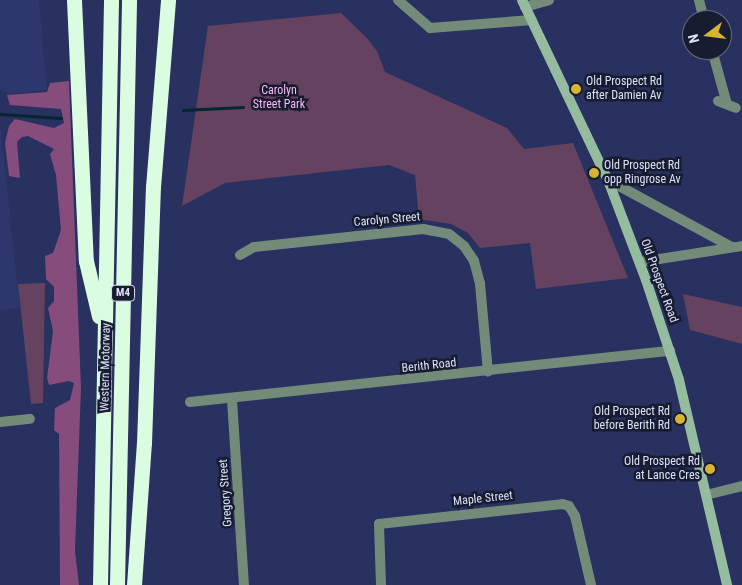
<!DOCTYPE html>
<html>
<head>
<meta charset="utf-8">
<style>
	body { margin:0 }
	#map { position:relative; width:742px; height:585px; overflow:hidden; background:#283160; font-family:"Roboto Condensed",sans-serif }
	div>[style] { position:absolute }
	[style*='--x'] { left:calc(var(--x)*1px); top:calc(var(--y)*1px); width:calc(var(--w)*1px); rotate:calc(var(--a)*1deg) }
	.built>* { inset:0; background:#2d376d }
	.green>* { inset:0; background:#654260 }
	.forest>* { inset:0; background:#854c7c }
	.stream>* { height:3px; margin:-1.5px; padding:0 1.5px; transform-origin:1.5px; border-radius:1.5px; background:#04272e }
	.minor>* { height:10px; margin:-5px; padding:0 5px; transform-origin:5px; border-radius:5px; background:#748b7a }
	.tertiary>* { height:10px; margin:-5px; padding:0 5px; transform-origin:5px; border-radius:5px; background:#748b7a }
	.secondary>* { height:10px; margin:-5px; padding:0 5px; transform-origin:5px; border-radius:5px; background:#96bca0 }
	.motorway>* { height:15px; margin:-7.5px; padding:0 7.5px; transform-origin:7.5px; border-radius:7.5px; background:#dafde2 }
	.dots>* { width:14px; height:14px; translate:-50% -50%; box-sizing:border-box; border:2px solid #171c31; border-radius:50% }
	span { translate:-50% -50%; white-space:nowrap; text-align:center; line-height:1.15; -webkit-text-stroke:5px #171c31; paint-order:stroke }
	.shield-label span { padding:1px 4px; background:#171c31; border:1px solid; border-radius:4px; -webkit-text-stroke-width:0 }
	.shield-label { font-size:11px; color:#dbe2fa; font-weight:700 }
	.poi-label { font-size:12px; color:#dbe2fa }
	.left { translate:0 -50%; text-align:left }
	.right { translate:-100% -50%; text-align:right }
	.park-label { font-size:12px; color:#fcb8f0 }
	.street-label { font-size:12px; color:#dbe2fa }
	.north { position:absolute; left:682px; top:10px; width:50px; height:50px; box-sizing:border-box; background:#171c31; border:1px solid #656b81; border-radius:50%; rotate:255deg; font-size:14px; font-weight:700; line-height:20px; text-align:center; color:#dbe2fa }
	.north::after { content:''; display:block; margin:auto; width:18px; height:22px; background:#d7b434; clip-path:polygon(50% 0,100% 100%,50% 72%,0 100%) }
</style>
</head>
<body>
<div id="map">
	<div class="built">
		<div style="clip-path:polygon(0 0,39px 0,47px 90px,9px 94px,0 89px)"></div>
		<div style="clip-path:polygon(0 124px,20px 308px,0 310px)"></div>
	</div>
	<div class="green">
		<div style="clip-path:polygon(341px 13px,366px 37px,377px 51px,385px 72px,507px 128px,524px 149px,573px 143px,628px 278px,536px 289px,530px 243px,480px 248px,468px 233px,451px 224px,419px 219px,415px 175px,389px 165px,225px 183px,182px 206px,208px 26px)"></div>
		<div style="clip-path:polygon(45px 283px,43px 403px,31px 404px,18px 284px)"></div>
		<div style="clip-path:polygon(683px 294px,742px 307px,742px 344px,690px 330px)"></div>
	</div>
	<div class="forest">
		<div style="clip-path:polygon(69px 81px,81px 388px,75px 551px,79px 585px,60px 585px,59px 434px,54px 430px,55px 408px,70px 400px,74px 383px,69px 381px,49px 385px,47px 378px,53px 331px,48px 308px,54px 301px,54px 287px,46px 279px,45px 256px,53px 253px,61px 230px,56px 175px,50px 154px,54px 149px,28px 136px,22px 137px,17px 142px,20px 178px,9px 176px,5px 143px,9px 126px,15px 119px,54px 128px,64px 123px,61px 109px,10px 105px,7px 95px,47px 92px,50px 83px)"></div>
	</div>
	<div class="stream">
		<div style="--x:183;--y:110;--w:60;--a:-2.9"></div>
		<div style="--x:0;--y:114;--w:61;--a:3.8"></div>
	</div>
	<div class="minor">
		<div style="--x:398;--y:0;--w:43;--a:41.2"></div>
		<div style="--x:430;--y:28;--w:102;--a:-4.5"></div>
		<div style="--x:699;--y:0;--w:21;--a:76"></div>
		<div style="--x:525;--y:7;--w:25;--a:-16"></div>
		<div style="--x:712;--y:50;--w:56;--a:74.5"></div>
		<div style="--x:718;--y:101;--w:19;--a:21"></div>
		<div style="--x:608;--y:180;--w:141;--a:28.4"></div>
		<div style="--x:240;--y:255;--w:16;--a:-30"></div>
		<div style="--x:254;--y:247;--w:170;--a:-6.1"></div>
		<div style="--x:423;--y:229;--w:26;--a:11"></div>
		<div style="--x:449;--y:234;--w:19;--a:39"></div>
		<div style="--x:464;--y:246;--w:18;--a:56"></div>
		<div style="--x:474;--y:261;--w:24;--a:75"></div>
		<div style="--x:480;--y:284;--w:88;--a:84.8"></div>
		<div style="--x:232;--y:400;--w:185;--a:86.3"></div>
		<div style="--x:190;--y:402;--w:483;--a:-6.1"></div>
		<div style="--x:0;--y:422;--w:30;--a:-6"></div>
		<div style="--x:706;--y:495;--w:37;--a:-14"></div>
		<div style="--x:381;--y:585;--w:61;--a:-91.9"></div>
		<div style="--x:379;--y:524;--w:184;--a:-6.2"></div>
		<div style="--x:562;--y:504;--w:7;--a:16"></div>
		<div style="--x:569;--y:506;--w:12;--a:59"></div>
		<div style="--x:575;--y:516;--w:71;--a:76.9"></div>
	</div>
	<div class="tertiary">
		<div style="--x:640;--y:262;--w:103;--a:-8.9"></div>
	</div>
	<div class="secondary">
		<div style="--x:522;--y:0;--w:199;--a:64.5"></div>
		<div style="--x:608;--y:180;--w:107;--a:69.2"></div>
		<div style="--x:646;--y:280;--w:105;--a:71.7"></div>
		<div style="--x:679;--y:380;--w:211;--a:76.8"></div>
	</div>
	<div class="motorway">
		<div style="--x:74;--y:0;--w:261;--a:87.4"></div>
		<div style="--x:86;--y:261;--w:57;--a:76.7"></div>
		<div style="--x:100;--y:585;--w:585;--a:-88.92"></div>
		<div style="--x:117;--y:585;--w:585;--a:-88.82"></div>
		<div style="--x:134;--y:585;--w:142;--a:-86"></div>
		<div style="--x:144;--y:443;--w:256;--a:-88"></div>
		<div style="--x:153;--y:187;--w:188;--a:-85.4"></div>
	</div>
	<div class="dots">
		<div style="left:576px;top:89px;background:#d7b434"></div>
		<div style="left:594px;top:173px;background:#d7b434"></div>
		<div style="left:680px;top:419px;background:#d7b434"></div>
		<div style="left:710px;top:469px;background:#d7b434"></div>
	</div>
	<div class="shield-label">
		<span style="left:123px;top:293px">M4</span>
	</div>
	<div class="poi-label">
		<span class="left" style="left:586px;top:89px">Old Prospect Rd<br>after Damien Av</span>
		<span class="left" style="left:604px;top:173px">Old Prospect Rd<br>opp Ringrose Av</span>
		<span class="right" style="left:670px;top:419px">Old Prospect Rd<br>before Berith Rd</span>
		<span class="right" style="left:700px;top:469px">Old Prospect Rd<br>at Lance Cres</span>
	</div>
	<div class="park-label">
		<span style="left:279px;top:98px">Carolyn<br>Street Park</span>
	</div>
	<div class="street-label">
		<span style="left:387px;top:220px;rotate:-5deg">Carolyn Street</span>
		<span style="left:659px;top:281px;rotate:70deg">Old Prospect Road</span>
		<span style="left:429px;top:366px;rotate:-6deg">Berith Road</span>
		<span style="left:106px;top:367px;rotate:-89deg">Western Motorway</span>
		<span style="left:226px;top:493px;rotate:-94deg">Gregory Street</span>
		<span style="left:483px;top:499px;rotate:-6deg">Maple Street</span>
	</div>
	<div class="north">N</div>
</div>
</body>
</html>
